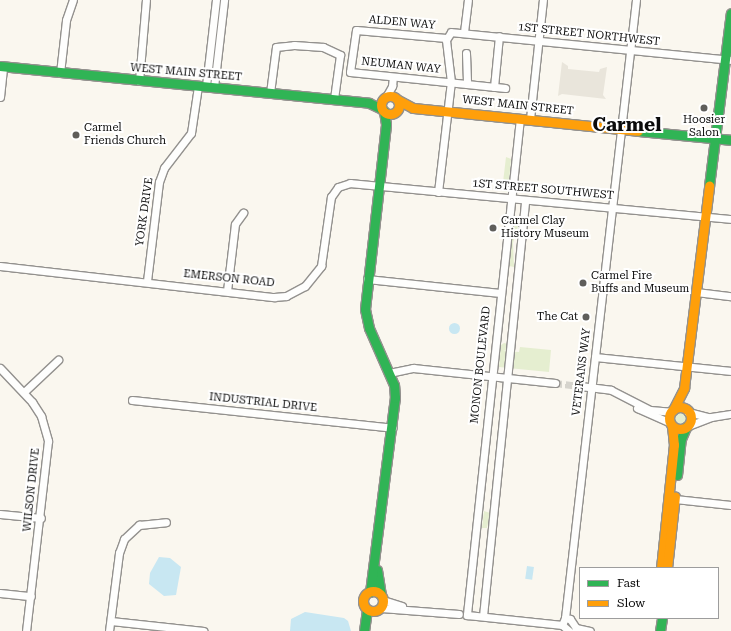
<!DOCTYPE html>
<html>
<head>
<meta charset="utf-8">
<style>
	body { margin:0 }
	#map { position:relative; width:731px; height:631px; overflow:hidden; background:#faf7ef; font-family:"Roboto Serif",serif }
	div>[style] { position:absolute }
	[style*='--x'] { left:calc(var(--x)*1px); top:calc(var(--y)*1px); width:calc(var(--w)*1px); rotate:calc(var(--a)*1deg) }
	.green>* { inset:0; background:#e5eed0 }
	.round { border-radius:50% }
	.plaza>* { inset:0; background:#e9e5db }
	.water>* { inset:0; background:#c8e7f2; transform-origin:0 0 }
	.street-tunnel>* { height:7px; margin-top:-3.5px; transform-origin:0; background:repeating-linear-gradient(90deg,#d6d4cd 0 7px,transparent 0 10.5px) }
	.roads { filter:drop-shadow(1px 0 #93918e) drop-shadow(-1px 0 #93918e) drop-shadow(0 1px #93918e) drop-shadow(0 -1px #93918e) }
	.street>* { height:7px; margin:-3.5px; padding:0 3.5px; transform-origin:3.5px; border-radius:3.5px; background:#fefefd }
	.fast>* { height:9px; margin:-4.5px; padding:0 4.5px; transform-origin:4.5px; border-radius:4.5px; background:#30b455 }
	.slow>* { height:9px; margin:-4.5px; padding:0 4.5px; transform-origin:4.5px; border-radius:4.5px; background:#ff9f0a }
	.slow>.ring { margin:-4.5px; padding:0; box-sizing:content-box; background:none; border:9px solid #ff9f0a; border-radius:50% }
	.dots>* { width:11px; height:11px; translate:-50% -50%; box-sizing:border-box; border:2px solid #fff; border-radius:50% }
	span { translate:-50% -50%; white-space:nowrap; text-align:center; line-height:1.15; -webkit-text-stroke:4px #fff; paint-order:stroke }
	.street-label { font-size:11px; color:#0b0b0b }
	.poi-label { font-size:11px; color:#0b0b0b }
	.left { translate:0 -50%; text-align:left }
	.right { translate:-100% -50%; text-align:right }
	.town-label { font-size:19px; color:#0b0b0b; font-weight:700 }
	.legend { position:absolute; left:579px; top:567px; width:140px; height:52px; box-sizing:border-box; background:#fff; border:1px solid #9d9d9d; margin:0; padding:5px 7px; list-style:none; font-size:12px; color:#0b0b0b }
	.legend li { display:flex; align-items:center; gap:8px; height:20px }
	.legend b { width:20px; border:1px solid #9d9d9d }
</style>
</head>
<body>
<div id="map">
	<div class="green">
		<div style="clip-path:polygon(506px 157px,511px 159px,508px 192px,502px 191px)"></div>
		<div style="clip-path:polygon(513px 226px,518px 226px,513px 243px,514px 267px,509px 266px)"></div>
		<div style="clip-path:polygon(504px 343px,508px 344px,507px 350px,503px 351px,519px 352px,520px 347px,551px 350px,549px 372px,499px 367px,501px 345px)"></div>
		<div class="round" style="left:674px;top:413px;width:12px;height:12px"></div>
		<div style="clip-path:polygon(484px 511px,490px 513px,487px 528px,482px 528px)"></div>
	</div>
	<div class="plaza">
		<div style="clip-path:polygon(562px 62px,568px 66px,568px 69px,599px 72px,600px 69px,607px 67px,603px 95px,606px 99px,562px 94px,558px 96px)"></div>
	</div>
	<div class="water">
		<div class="round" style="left:448.5px;top:322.5px;width:11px;height:11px"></div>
		<div style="clip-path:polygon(159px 557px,170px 558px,181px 567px,176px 595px,164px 596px,149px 584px,150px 573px)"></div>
		<div style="left:527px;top:566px;width:7px;height:13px;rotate:8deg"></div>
		<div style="clip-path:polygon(305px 612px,344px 618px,348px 621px,351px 631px,290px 631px,291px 619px)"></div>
	</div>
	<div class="street-tunnel">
		<div style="--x:555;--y:383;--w:25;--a:7"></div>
	</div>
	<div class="roads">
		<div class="street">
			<div style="--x:464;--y:32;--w:32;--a:-83"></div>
			<div style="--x:446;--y:38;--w:90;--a:-174.9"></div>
			<div style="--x:356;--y:30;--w:42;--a:98.1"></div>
			<div style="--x:350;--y:72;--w:156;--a:5.9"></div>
			<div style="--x:466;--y:53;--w:31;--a:88"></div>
			<div style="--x:60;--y:73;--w:53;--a:-83.5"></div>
			<div style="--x:66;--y:20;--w:21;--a:-71"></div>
			<div style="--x:139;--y:81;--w:81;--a:-85.1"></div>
			<div style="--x:206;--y:86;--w:87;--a:-83.4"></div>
			<div style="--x:214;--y:87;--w:88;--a:-83.4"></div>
			<div style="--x:494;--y:87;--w:51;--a:-84.4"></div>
			<div style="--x:270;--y:93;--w:46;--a:-82.6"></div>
			<div style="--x:276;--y:47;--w:18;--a:-6"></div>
			<div style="--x:294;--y:45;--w:29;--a:4"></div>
			<div style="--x:323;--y:47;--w:19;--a:25"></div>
			<div style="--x:340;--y:55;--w:44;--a:97.8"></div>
			<div style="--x:0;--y:97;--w:30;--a:-84"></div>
			<div style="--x:386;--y:97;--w:13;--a:-61"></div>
			<div style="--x:392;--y:86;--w:9;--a:-84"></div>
			<div style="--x:520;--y:118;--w:500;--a:96.1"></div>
			<div style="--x:467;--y:615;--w:96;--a:6"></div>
			<div style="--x:530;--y:119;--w:120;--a:-83.8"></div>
			<div style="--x:438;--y:192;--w:111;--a:-83.3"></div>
			<div style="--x:451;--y:82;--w:42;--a:-96.8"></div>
			<div style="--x:446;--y:40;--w:9;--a:-58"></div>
			<div style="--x:451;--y:32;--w:281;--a:5.7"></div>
			<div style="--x:0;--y:266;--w:276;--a:6.5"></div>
			<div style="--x:274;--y:297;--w:12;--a:-5"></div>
			<div style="--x:286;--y:296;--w:21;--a:-28"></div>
			<div style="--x:305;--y:286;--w:26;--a:-51"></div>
			<div style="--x:321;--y:266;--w:70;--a:-81.8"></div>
			<div style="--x:331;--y:197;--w:12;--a:-55"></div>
			<div style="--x:338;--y:187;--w:13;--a:-18"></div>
			<div style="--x:350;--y:183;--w:383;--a:5.4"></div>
			<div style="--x:367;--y:279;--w:134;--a:6"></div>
			<div style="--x:147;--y:281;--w:100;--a:-83.1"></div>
			<div style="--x:159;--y:182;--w:15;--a:-70"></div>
			<div style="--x:164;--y:168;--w:44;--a:-52.4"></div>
			<div style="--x:191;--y:133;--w:48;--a:-81.5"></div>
			<div style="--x:227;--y:291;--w:67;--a:-83.2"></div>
			<div style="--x:235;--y:224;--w:14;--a:-54"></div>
			<div style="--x:696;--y:292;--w:35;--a:7"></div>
			<div style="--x:595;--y:357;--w:137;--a:5.9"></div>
			<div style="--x:0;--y:368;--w:47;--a:46.7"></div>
			<div style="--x:32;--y:402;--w:17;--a:57"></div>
			<div style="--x:41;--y:416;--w:26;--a:74"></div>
			<div style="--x:48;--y:441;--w:191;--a:96.6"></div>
			<div style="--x:389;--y:373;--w:25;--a:-12"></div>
			<div style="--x:413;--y:368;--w:143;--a:6"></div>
			<div style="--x:580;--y:386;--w:31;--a:7"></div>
			<div style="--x:611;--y:390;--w:44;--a:27.1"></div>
			<div style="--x:650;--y:410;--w:21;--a:5"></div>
			<div style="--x:24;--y:392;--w:47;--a:-43.3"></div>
			<div style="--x:132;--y:400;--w:262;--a:6.1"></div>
			<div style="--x:637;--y:408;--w:36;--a:24"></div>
			<div style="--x:688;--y:412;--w:21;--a:14"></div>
			<div style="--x:688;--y:426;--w:25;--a:-21"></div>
			<div style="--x:711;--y:417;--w:20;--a:-9"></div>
			<div style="--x:675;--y:499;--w:56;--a:6.1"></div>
			<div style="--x:0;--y:514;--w:41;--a:5.6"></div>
			<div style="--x:0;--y:593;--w:31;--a:6"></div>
			<div style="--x:383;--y:600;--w:20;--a:18"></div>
			<div style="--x:381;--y:608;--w:78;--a:4.4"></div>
			<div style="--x:483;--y:616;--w:418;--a:-84.2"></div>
			<div style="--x:565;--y:618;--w:622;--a:-83.45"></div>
			<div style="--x:111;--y:621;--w:93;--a:6.2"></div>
			<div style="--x:576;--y:628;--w:14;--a:12"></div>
			<div style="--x:109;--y:631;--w:79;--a:-82.7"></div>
			<div style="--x:119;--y:553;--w:15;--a:-70"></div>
			<div style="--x:124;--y:539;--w:21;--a:-43"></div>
			<div style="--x:139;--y:525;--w:27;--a:-6"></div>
			<div style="--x:569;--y:631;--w:9;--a:-139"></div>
			<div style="--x:562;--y:625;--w:8;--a:-67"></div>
			<div style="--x:565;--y:618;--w:5;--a:11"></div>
			<div style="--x:570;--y:619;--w:11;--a:56"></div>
			<div style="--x:576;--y:628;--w:3;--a:108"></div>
		</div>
		<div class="fast">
			<div style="--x:0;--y:66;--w:371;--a:5.7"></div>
			<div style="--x:369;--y:103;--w:14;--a:25"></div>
			<div style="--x:638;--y:131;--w:93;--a:5.5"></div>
			<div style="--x:709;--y:186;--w:174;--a:-82.8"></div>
			<div style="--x:677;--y:475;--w:36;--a:-84"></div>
			<div style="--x:681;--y:439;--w:13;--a:-67"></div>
			<div style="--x:377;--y:570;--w:25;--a:81"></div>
			<div style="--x:370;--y:592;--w:196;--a:-82.7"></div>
			<div style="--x:395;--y:398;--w:13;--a:-94"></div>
			<div style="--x:394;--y:385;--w:62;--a:-113.7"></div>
			<div style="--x:369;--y:328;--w:19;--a:-102"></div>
			<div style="--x:365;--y:309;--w:186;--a:-83.5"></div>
			<div style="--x:386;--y:124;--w:13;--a:-99"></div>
			<div style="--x:364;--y:631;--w:21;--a:-82"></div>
			<div style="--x:660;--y:631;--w:13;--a:-81"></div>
		</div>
		<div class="slow">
			<div class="ring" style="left:381px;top:96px;width:9px;height:9px"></div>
			<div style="--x:398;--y:100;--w:17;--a:28"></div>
			<div style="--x:413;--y:108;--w:226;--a:5.8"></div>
			<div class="ring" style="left:669px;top:407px;width:13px;height:13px"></div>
			<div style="--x:673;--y:410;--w:25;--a:-63"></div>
			<div style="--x:684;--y:388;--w:204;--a:-82.9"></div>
			<div style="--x:661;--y:568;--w:124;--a:-84"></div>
			<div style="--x:674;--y:445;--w:19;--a:-96"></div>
			<div style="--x:667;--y:568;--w:72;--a:-83.7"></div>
			<div class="ring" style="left:363px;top:591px;width:11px;height:11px"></div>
		</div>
	</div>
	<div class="dots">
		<div style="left:704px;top:108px;background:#5f5e5b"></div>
		<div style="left:76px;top:135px;background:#5f5e5b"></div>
		<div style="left:493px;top:228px;background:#5f5e5b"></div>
		<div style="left:583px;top:283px;background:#5f5e5b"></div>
		<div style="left:586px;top:317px;background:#5f5e5b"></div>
	</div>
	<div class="street-label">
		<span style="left:402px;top:23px;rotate:5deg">ALDEN WAY</span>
		<span style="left:589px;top:35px;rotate:6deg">1ST STREET NORTHWEST</span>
		<span style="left:401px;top:66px;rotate:6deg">NEUMAN WAY</span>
		<span style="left:186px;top:73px;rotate:5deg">WEST MAIN STREET</span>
		<span style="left:518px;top:106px;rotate:6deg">WEST MAIN STREET</span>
		<span style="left:543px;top:190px;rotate:5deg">1ST STREET SOUTHWEST</span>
		<span style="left:145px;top:212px;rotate:-82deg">YORK DRIVE</span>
		<span style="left:229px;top:279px;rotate:6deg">EMERSON ROAD</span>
		<span style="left:481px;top:365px;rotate:-84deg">MONON BOULEVARD</span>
		<span style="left:582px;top:372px;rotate:-83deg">VETERANS WAY</span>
		<span style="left:263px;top:403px;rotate:6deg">INDUSTRIAL DRIVE</span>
		<span style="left:32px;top:490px;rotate:-84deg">WILSON DRIVE</span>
	</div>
	<div class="poi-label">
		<span style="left:704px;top:127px">Hoosier<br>Salon</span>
		<span class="left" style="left:84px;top:135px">Carmel<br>Friends Church</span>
		<span class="left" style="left:501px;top:228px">Carmel Clay<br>History Museum</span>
		<span class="left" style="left:591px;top:283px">Carmel Fire<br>Buffs and Museum</span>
		<span class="right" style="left:578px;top:317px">The Cat</span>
	</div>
	<div class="town-label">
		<span style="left:627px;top:125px">Carmel</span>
	</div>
	<ul class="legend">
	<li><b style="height:5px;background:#30b455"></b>Fast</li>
	<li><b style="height:5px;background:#ff9f0a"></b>Slow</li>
	</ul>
</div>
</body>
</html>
